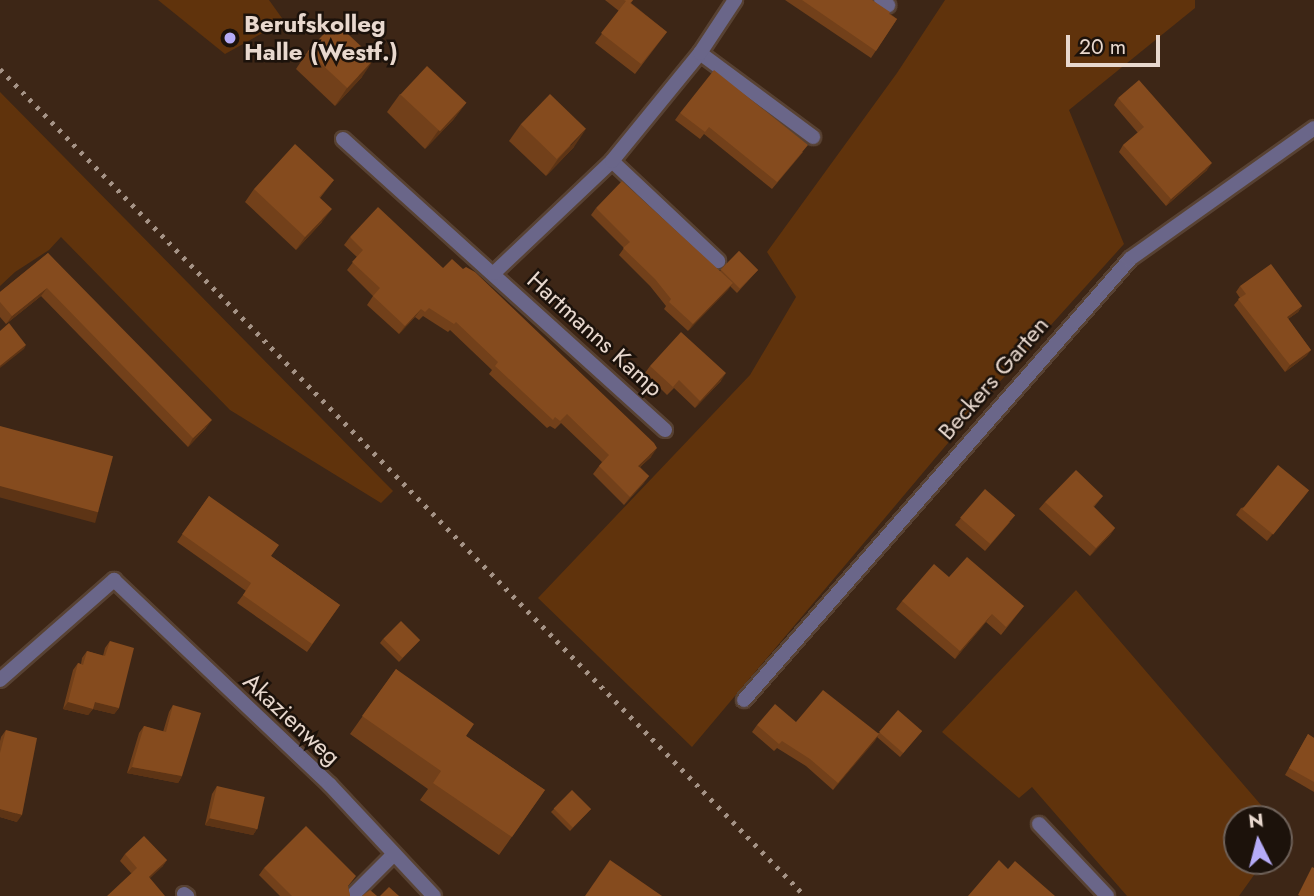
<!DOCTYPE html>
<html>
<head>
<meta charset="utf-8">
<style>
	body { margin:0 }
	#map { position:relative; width:1314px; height:896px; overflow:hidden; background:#3d2616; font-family:Jost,sans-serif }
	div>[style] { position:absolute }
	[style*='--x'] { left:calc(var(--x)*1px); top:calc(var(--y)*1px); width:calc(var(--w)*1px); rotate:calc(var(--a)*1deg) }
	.green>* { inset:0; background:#60330c }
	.roads { filter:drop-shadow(2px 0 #584233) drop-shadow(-2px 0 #584233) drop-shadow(0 2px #584233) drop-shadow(0 -2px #584233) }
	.lane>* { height:14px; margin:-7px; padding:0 7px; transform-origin:7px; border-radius:7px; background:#6a6689 }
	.street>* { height:14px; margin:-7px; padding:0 7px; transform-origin:7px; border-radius:7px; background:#6a6689 }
	.rail>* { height:5px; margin-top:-2.5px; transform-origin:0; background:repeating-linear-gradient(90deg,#a59386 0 3.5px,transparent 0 10.5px) }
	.wall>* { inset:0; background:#72401a }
	.shaded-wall>* { inset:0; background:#5d3415; transform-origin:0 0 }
	.building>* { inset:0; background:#854b1e; transform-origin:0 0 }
	.dots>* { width:19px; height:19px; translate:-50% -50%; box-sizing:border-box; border:4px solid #1c120b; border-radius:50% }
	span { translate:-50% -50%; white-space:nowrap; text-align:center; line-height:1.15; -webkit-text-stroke:5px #1c120b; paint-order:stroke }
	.poi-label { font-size:24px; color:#e8d8ce; font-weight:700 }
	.left { translate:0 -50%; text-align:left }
	.street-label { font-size:24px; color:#e8d8ce }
	.north { position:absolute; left:1223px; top:805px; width:70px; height:70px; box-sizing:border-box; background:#1c120b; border:2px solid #6e6159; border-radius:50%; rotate:354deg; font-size:19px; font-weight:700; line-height:28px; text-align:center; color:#e8d8ce }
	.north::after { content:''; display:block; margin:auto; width:24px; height:32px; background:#b6acf8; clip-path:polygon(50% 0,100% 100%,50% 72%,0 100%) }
	.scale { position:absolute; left:1066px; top:35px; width:94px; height:32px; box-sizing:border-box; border:4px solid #e8d8ce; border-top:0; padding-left:9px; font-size:21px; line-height:24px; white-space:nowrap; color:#e8d8ce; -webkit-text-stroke:5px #1c120b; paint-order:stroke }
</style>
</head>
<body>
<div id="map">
	<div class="green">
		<div style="clip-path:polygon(158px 0,269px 0,284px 21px,225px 54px)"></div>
		<div style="clip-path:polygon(945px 0,1195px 0,1195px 8px,1069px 110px,1124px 244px,996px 386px,692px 747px,538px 598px,750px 375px,796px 297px,767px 252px,897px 73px)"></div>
		<div style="clip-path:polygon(0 92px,393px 491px,381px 503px,230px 410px,61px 237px,49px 250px,15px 272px,0 286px)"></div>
		<div style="clip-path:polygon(1076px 590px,1273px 819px,1237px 819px,1237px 861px,1264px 861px,1239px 896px,1127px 896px,1032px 787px,1019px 798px,942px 732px)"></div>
	</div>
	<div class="roads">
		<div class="lane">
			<div style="--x:184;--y:894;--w:4;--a:34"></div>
			<div style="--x:352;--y:896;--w:59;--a:-45"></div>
		</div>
		<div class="street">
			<div style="--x:881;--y:0;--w:9;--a:36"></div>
			<div style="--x:700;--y:53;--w:141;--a:36.6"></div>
			<div style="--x:343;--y:139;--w:434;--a:42.1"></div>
			<div style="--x:612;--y:161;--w:146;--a:43.3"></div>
			<div style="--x:494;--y:273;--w:163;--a:-43.5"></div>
			<div style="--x:612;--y:161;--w:139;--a:-50.8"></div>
			<div style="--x:700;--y:53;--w:64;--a:-56.6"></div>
			<div style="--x:0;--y:680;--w:152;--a:-41.3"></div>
			<div style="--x:114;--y:580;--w:298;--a:43.5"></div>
			<div style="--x:330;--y:785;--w:152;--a:46.9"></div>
			<div style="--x:744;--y:700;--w:586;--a:-48.8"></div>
			<div style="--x:1130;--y:259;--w:226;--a:-35.4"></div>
			<div style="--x:1039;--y:824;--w:99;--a:46.6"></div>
		</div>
	</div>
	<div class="rail">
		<div style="--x:0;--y:69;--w:1154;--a:45.77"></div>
	</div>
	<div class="wall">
		<div style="clip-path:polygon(605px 0,633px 0,631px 3px,667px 32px,635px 74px,595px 43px,619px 11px)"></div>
		<div style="clip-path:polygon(785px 0,872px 0,897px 19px,871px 58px)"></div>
		<div style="clip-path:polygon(308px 51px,362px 77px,335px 106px,296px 69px)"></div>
		<div style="clip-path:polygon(400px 94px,466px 103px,453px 120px,425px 149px,387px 112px)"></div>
		<div style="clip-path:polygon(1118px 98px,1207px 170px,1166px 206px,1119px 152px,1123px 145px,1138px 133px,1114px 105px)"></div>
		<div style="clip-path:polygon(680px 113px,803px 152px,772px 189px,704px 134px,700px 139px,675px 120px)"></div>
		<div style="clip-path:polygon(521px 124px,574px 147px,546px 176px,509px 141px)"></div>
		<div style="clip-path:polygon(334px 180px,320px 198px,322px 222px,296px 250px,245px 202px,254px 189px)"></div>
		<div style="clip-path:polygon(596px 208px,720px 271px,739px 251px,758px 270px,737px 293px,730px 286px,688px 331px,664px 309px,666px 306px,650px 286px,619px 255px,624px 248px,591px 215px)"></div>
		<div style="clip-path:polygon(350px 237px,443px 268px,651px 457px,640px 467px,649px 476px,643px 484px,624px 505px,593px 474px,602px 462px,561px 423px,555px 429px,550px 426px,547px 428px,489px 374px,492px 370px,450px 330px,448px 332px,423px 316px,419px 320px,415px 317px,399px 334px,367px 305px,373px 296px,347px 270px,357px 257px,344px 245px)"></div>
		<div style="clip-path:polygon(48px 253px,206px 428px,188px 447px,41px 296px,6px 324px,0 317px,0 292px)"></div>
		<div style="clip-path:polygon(1240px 286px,1302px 306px,1298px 312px,1288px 319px,1311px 350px,1306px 356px,1285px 372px,1234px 305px,1240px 298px,1236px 292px)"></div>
		<div style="clip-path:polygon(650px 366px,721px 381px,695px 408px,674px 388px,667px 395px,645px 373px)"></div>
		<div style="clip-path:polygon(1309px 490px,1267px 541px,1236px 515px,1241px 508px)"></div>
		<div style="clip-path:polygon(209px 496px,271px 556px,340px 605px,307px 652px,237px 603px,246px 591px,177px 542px)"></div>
		<div style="clip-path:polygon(1103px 496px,1094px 507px,1115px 528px,1110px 535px,1090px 556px,1039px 509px,1045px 502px)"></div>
		<div style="clip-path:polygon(961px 518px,1010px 522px,985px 551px,955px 525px)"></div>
		<div style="clip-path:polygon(949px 577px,1024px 606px,1001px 635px,986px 622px,955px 659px,896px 609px,902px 601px)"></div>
		<div style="clip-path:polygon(383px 639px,420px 640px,399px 662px,380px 643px)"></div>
		<div style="clip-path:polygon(110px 641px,119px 708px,114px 714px,93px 709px,88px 715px,63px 709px,73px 670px,78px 663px,81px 664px,82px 658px,87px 651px,103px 656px,105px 648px)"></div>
		<div style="clip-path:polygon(396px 669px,466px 736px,545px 790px,499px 855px,420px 800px,428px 789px,350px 734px)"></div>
		<div style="clip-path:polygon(173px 705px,182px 776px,178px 783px,127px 773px,139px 733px,144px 726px,163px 732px,169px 712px)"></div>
		<div style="clip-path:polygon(796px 722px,878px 733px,922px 731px,900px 757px,877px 737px,833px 790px,806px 766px,777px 748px,774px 751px,752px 732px,757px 725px)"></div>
		<div style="clip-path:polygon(6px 730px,17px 822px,0 817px,0 741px,1px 737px)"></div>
		<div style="clip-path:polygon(1308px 734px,1314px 738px,1314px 792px,1285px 775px)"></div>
		<div style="clip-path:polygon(217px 786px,258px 827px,253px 835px,205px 825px,212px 794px)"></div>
		<div style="clip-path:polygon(554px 809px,591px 809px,570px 831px,551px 812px)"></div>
		<div style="clip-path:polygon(125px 854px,167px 860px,162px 867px,131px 873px,120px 861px)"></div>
		<div style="clip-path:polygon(264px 868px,348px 887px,350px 896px,280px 896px,259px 875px)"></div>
	</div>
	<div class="shaded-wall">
		<div style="clip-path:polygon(374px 59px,362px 77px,335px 106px,347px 88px)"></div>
		<div style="clip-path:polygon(466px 103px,453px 120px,425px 149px,438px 131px)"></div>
		<div style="clip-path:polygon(586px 129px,574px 147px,546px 176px,558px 159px)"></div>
		<div style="clip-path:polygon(1212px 163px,1207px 170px,1166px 206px,1171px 199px)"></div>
		<div style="clip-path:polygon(332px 209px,322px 222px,296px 250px,305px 237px)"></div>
		<div style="clip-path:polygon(733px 283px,728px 290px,688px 331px,693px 324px)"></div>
		<div style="clip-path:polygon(47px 288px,41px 296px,6px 324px,12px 316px)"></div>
		<div style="clip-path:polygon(1302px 306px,1298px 312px,1282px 323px,1287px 317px)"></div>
		<div style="clip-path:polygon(421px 309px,415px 317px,399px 334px,405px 326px)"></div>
		<div style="clip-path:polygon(26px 345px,24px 349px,0 368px,0 366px)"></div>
		<div style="clip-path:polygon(1311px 350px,1306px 356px,1285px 372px,1290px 365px)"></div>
		<div style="clip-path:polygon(726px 373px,721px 381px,695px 408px,700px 401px)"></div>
		<div style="clip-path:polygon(212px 420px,206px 428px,188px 447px,193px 438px)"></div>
		<div style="clip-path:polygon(657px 448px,651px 457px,632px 474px,638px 466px)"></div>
		<div style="clip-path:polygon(649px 476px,643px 484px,624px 505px,630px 497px)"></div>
		<div style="left:0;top:484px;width:102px;height:13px;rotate:15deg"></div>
		<div style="clip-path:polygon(1309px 490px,1304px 497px,1267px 541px,1272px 534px)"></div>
		<div style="clip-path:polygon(1115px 528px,1110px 535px,1090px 556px,1096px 548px)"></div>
		<div style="clip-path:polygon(992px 614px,986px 622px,955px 659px,960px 651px)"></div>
		<div style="clip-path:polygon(68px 702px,95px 702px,119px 708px,114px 714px,93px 709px,88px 715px,63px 709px)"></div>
		<div style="clip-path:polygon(879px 734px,875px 741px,833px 790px,838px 783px)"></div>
		<div style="clip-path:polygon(132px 767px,182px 776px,178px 783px,127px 773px)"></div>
		<div style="clip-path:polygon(0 809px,22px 815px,17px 822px,0 817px)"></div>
		<div style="clip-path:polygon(210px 818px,258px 827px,253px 835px,205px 825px)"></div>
		<div style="clip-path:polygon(167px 860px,162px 867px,144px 884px,149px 877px)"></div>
	</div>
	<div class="building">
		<div style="clip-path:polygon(624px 0,633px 0,630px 3px,667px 32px,641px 64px,601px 33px,626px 1px)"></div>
		<div style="clip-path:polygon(802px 0,872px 0,890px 12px,889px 14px,897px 19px,876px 51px)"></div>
		<div style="left:335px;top:22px;width:54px;height:40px;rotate:43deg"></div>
		<div style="left:427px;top:66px;width:54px;height:39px;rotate:43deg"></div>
		<div style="clip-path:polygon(714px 70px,808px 145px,777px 182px,709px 127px,705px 132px,680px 113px)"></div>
		<div style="clip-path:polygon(1139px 80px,1212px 163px,1171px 199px,1123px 145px,1144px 127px,1118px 98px)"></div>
		<div style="left:550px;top:94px;width:50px;height:42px;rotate:44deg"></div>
		<div style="clip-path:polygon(295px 144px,334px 180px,319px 197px,332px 209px,305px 237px,254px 189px)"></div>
		<div style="clip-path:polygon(622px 181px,733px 283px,693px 324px,669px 302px,671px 299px,655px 279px,623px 248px,630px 242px,596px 208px)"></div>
		<div style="clip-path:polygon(378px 207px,443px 268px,452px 259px,463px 269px,466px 267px,475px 272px,654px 443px,657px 448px,638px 466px,649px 476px,630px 497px,599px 466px,609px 455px,567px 414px,560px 421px,555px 417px,553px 420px,495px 366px,498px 362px,456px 322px,454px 324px,429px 308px,425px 312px,421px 309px,405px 326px,373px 296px,380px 288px,352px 262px,363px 250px,350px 237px)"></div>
		<div style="left:739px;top:251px;width:27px;height:26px;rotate:45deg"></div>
		<div style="clip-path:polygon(48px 253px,212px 420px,193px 438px,47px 288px,12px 316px,0 302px,0 292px)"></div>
		<div style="clip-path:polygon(1271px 264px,1302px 306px,1287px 317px,1311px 350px,1290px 365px,1238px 299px,1246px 294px,1240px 286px)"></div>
		<div style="clip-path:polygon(9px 323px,26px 345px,0 366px,0 331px)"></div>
		<div style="clip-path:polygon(681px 332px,726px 373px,700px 401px,679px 380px,673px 387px,650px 366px)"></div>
		<div style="left:0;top:426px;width:117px;height:58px;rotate:15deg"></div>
		<div style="left:1278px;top:465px;width:40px;height:57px;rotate:39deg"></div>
		<div style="clip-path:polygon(1076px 470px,1103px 496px,1093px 506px,1115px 528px,1096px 548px,1045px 502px)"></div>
		<div style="left:985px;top:489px;width:40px;height:38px;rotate:41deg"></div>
		<div style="clip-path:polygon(209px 496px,279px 545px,271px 556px,340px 605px,312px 644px,243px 595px,251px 583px,182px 534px)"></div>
		<div style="clip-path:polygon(967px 557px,1024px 606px,1006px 627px,992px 614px,960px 651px,902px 601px,934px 564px,949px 577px)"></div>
		<div style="left:401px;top:621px;width:27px;height:25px;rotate:45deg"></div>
		<div style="clip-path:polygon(110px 641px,134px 648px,119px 708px,95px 702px,93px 709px,68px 702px,78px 663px,83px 665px,87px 651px,105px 656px)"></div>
		<div style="clip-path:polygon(396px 669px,474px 724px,466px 736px,545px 790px,512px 837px,433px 783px,441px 771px,362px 716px)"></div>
		<div style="clip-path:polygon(823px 690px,879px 734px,838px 783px,810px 759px,782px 741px,779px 744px,757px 725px,775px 704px,796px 722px)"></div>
		<div style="clip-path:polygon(173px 705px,201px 713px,182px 776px,132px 767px,144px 726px,166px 732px)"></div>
		<div style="left:898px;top:710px;width:32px;height:29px;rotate:41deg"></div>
		<div style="clip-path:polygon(6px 730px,37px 738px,22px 815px,0 809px,0 753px)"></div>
		<div style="clip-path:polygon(1308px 734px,1314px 738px,1314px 782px,1289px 768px)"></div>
		<div style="left:217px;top:786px;width:49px;height:33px;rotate:13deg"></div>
		<div style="left:572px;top:790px;width:27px;height:26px;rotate:45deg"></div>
		<div style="clip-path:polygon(306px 826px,356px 876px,348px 886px,350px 896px,292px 896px,264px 868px)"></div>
		<div style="clip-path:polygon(144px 836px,167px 860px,149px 877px,165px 896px,107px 896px,137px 868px,125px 854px)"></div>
		<div style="clip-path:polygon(610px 860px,662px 896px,585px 896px)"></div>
		<div style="clip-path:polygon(999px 860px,1008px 869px,1015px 861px,1055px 896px,968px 896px)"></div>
		<div style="clip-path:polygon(1312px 867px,1314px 868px,1314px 896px,1300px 896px,1298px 895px)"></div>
		<div style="clip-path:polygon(389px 887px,399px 896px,380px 896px)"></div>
		<div style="clip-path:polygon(370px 890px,377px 896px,362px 896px)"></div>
	</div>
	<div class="dots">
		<div style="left:230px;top:38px;background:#b6acf8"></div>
	</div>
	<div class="poi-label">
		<span class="left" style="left:244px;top:38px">Berufskolleg<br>Halle (Westf.)</span>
	</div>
	<div class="street-label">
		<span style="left:595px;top:334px;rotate:42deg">Hartmanns Kamp</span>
		<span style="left:993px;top:378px;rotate:-49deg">Beckers Garten</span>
		<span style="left:292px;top:719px;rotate:43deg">Akazienweg</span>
	</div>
	<div class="north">N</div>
	<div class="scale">20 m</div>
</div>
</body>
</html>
